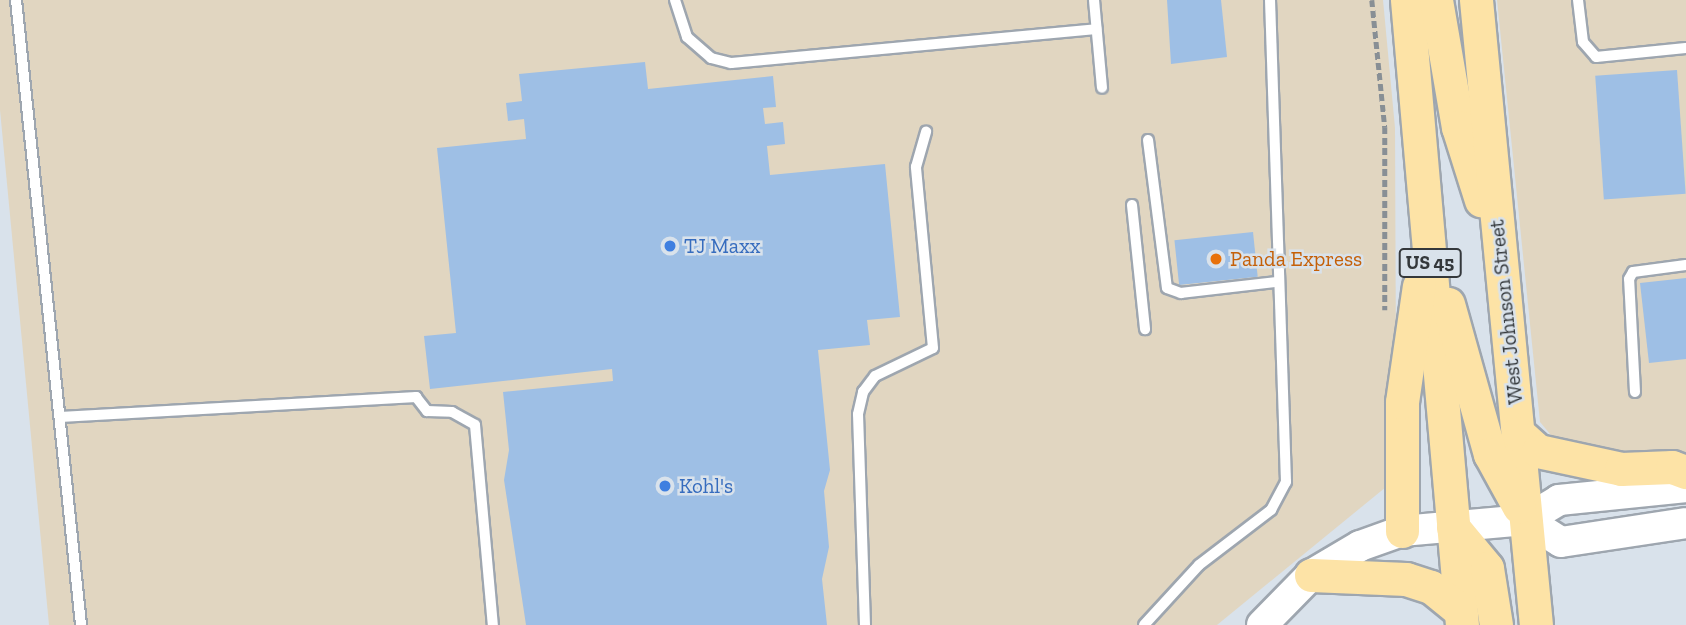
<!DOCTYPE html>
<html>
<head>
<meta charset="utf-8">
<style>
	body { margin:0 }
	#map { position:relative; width:1686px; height:625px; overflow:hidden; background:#d9e2eb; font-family:"Zilla Slab",serif }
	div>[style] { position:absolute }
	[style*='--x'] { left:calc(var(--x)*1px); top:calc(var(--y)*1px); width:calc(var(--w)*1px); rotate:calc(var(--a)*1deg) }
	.commercial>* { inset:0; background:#e1d6c1 }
	.building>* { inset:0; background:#9ebfe5; transform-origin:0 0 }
	.path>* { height:4.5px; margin-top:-2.25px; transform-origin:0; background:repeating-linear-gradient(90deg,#888f95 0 7px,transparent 0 10.5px) }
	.roads { filter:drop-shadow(2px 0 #9ea6af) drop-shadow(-2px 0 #9ea6af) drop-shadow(0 2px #9ea6af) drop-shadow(0 -2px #9ea6af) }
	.service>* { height:10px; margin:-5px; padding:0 5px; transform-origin:5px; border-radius:5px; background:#fff }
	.secondary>* { height:30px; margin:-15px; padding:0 15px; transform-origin:15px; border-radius:15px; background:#fff }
	.primary>* { height:33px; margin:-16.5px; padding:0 16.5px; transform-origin:16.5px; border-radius:16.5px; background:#fde3a6 }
	.dots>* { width:19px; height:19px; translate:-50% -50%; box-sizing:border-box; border:4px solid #d9e2eb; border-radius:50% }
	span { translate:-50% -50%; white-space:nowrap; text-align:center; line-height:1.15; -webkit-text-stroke:5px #d9e2eb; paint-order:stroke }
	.shield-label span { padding:2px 5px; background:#d9e2eb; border:2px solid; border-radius:5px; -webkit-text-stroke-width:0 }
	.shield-label { font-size:19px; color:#34383b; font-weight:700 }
	.shop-label { font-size:21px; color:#366cbe }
	.left { translate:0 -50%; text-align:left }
	.food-label { font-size:21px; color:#c56008 }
	.street-label { font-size:21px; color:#34383b }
</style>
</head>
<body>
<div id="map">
	<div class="commercial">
		<div style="clip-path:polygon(0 0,1383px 0,1395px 128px,1396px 367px,1386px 487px,1217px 625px,49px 625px,0 110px)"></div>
		<div style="clip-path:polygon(1497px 0,1686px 0,1686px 457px,1631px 458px,1555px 440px,1540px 422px)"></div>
	</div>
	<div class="building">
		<div style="clip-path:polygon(1167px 0,1221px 0,1227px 57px,1171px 64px)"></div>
		<div style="clip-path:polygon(645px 62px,648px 89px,773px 76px,776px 107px,763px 108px,765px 124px,783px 122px,785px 144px,767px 146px,770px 175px,885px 164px,900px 317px,867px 320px,870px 345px,818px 350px,830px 470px,824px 491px,829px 547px,822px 579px,827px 625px,526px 625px,504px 480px,509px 450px,503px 392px,613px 381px,612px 369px,430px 389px,424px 336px,456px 333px,437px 148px,526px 139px,524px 119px,508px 121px,506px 103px,522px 101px,519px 74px)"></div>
		<div style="left:1677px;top:70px;width:124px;height:82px;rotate:86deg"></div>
		<div style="left:1253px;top:232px;width:45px;height:79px;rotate:84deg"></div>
		<div style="clip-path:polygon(1686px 278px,1686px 359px,1649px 363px,1640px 283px)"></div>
	</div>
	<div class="path">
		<div style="--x:1372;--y:0;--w:128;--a:84.2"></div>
		<div style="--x:1385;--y:127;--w:183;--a:90"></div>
	</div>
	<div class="roads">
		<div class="service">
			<div style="--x:16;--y:0;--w:628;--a:84.06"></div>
			<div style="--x:675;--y:0;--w:39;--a:72"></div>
			<div style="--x:687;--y:37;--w:32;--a:41"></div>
			<div style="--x:711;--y:58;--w:21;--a:14"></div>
			<div style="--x:731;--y:63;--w:367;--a:-5.3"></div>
			<div style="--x:1094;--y:0;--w:88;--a:84.8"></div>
			<div style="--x:1578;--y:0;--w:42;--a:83.2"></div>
			<div style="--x:1583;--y:42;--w:20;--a:49"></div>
			<div style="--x:1596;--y:57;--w:90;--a:-5.7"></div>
			<div style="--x:1148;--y:140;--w:149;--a:82.7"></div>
			<div style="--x:1167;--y:288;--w:15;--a:20"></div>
			<div style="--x:1181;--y:293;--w:96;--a:-6.6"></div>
			<div style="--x:1132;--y:205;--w:125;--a:84"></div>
			<div style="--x:1635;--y:392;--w:113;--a:-93"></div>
			<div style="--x:1629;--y:279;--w:8;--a:-60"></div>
			<div style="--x:1633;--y:272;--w:53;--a:-7.5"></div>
			<div style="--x:60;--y:417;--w:357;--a:-3.2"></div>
			<div style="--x:416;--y:397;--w:18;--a:52"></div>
			<div style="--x:427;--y:411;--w:25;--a:2"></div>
			<div style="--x:452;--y:412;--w:26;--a:29"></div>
			<div style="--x:475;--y:425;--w:201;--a:84.9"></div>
			<div style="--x:865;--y:625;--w:211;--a:-91.9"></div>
			<div style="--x:858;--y:414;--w:23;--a:-77"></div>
			<div style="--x:863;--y:392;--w:20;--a:-53"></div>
			<div style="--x:875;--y:376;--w:64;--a:-25.8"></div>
			<div style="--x:933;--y:348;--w:182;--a:-95.4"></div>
			<div style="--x:916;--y:167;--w:37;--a:-74"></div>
			<div style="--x:1144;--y:625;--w:81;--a:-47.5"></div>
			<div style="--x:1199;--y:565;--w:91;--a:-37.4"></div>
			<div style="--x:1271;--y:510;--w:32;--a:-62"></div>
			<div style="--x:1286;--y:482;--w:482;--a:-91.9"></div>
		</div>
		<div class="secondary">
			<div style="--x:1526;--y:520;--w:41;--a:32.2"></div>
			<div style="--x:1561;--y:542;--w:126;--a:-8.6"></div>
			<div style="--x:1262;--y:625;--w:70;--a:-45.6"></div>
			<div style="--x:1311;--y:575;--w:57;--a:-30.6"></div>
			<div style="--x:1360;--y:546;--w:45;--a:-19.7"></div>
			<div style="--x:1402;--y:531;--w:124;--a:-5.1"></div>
			<div style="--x:1526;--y:520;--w:39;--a:-31"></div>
			<div style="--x:1559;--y:500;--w:128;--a:-5.8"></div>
		</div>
		<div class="primary">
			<div style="--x:1407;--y:0;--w:627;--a:84.97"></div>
			<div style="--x:1436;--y:0;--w:129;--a:80.2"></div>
			<div style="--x:1458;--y:127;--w:77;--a:72.5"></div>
			<div style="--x:1476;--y:0;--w:628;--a:84.52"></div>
			<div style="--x:1448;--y:304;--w:156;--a:74.4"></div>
			<div style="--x:1490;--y:454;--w:60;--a:61.3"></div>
			<div style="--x:1518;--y:433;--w:27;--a:42"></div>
			<div style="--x:1538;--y:451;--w:85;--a:12.2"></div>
			<div style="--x:1621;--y:469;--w:51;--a:-2.2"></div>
			<div style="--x:1672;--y:467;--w:15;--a:20"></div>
			<div style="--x:1453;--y:527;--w:53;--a:50.3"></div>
			<div style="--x:1487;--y:568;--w:58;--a:81"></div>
			<div style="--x:1402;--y:531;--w:129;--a:-90"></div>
			<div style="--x:1402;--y:402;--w:117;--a:-81.7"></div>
			<div style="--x:1311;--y:575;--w:95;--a:2.4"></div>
			<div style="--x:1406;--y:579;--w:26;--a:18"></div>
			<div style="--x:1431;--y:587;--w:38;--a:39"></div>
		</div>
	</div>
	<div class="dots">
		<div style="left:670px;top:246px;background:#3f7fe0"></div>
		<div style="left:1216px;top:259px;background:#e8710a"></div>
		<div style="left:665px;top:486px;background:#3f7fe0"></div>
	</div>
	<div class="shield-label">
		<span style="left:1430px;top:263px">US 45</span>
	</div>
	<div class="shop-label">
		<span class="left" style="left:684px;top:246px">TJ Maxx</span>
		<span class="left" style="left:679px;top:486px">Kohl's</span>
	</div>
	<div class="food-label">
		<span class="left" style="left:1230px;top:259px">Panda Express</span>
	</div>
	<div class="street-label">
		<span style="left:1506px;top:312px;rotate:-96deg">West Johnson Street</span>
	</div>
</div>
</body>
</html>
